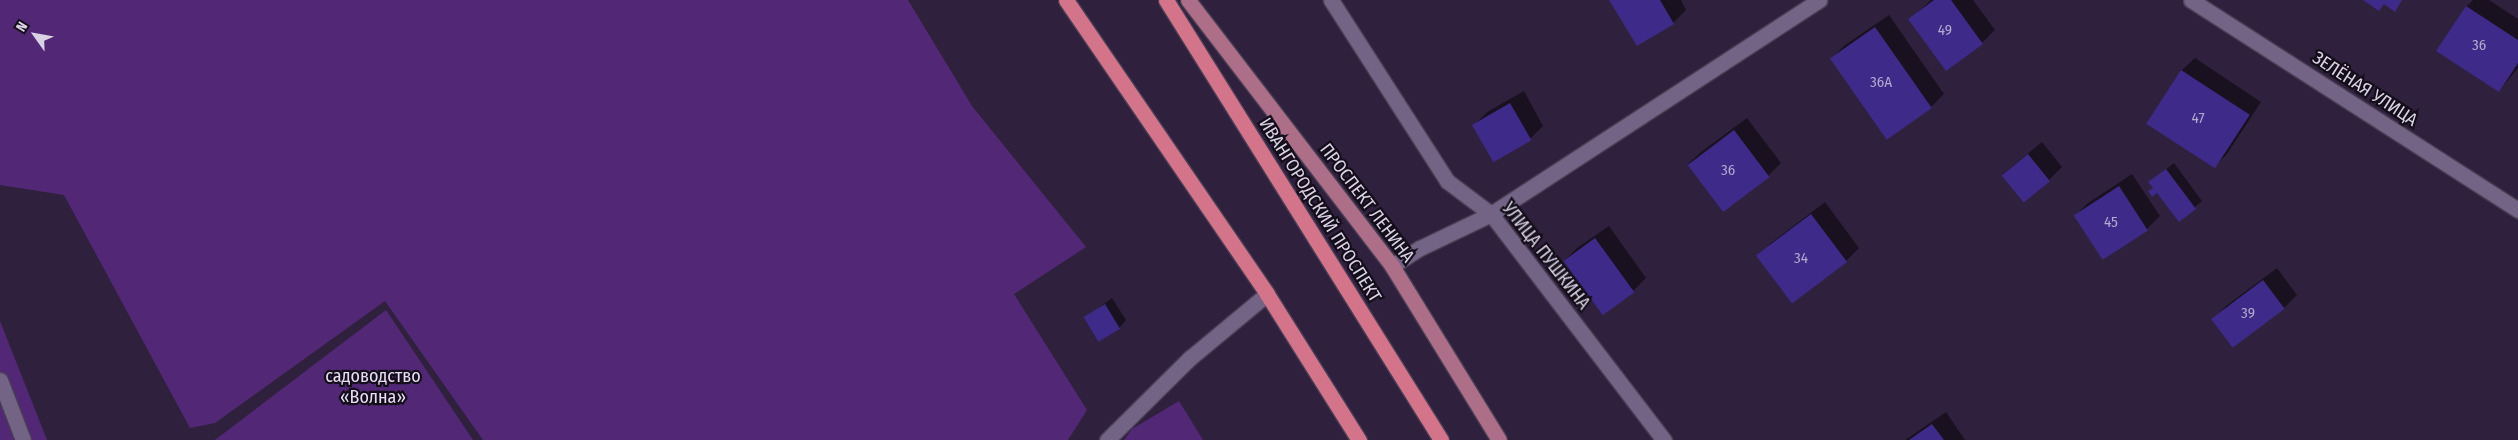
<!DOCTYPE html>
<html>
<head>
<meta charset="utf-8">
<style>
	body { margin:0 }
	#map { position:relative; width:2518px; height:440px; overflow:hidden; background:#2f213d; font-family:"Fira Sans Condensed",sans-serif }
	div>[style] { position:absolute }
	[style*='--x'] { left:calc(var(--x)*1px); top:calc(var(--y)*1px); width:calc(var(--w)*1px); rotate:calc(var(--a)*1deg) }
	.green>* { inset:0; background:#522876 }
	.shadow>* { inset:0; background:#0007 }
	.building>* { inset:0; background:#3d2a89; transform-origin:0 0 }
	.roads { filter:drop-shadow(1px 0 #4a3e55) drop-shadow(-1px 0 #4a3e55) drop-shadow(0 1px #4a3e55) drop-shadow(0 -1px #4a3e55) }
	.street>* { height:15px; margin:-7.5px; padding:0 7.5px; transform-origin:7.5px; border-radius:7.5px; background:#736485 }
	.primary>* { height:15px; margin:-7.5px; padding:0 7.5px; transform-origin:7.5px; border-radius:7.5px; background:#ad6e88 }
	.highway>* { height:15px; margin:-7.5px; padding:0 7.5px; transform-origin:7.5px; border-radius:7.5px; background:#d4748a }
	span { translate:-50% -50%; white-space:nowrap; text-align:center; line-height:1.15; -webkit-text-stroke:4.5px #140e1b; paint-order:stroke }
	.number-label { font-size:15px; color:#b3a8cd }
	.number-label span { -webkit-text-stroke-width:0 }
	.street-label { font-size:18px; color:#dad2e4 }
	.park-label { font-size:18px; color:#e7dcf5 }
	.north { position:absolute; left:10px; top:10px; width:50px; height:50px; -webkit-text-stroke:4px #140e1b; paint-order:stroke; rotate:302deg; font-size:14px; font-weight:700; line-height:20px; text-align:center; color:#dad2e4 }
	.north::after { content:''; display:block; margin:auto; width:18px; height:22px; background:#dad2e4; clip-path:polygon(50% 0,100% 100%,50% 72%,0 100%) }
</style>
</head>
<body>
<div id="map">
	<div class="green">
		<div style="clip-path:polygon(0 0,908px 0,972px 106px,1086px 247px,1014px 294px,1087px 410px,1068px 440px,483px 440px,385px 301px,215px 423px,190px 428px,64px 195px,0 185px)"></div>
		<div style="clip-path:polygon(386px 310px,473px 440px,215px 440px)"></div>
		<div style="clip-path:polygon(0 321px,47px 440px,0 440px)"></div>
		<div style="clip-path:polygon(1179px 401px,1203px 440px,1124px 440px,1132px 429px)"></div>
	</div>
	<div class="shadow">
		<div style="clip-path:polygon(1611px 0,1681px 0,1686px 10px,1673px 23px,1637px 45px)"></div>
		<div style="clip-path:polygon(1931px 0,1973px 0,1995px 30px,1982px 43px,1910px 19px)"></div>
		<div style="clip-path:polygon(2473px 0,2489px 0,2518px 19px,2518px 68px,2499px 91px,2466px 7px)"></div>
		<div style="clip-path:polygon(1889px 15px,1944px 94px,1931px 107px,1832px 58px,1845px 45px)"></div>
		<div style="clip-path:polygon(2195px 58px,2261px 102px,2227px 154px,2214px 167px,2148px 122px,2182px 70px)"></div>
		<div style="clip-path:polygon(1524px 91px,1543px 126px,1530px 139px,1474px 125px,1487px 112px)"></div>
		<div style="clip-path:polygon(1747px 118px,1781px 163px,1768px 176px,1688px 164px,1701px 152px)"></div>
		<div style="clip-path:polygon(2042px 142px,2062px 167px,2049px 180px,2002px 175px)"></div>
		<div style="clip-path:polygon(2174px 163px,2202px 201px,2179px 220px,2157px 192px,2149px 191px,2154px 187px,2150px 182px)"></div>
		<div style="clip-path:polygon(2132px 174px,2160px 216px,2147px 229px,2103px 257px,2075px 216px,2088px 203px)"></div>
		<div style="clip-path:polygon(1825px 202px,1859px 248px,1846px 261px,1758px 256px,1771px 243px)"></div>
		<div style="clip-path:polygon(1609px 226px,1646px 278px,1633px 291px,1564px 261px,1577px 248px)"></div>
		<div style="clip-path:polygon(2277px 268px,2297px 295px,2284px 308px,2213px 319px,2226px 306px)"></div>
		<div style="clip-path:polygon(1112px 298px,1126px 320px,1119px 328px,1085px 318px)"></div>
		<div style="clip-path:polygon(1946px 412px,1965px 440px,1905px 440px)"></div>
	</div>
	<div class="building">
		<div style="clip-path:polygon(1609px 0,1660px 0,1674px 24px,1637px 46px)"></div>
		<div style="clip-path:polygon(1934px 0,1951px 0,1983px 44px,1946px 71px,1908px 19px)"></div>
		<div style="clip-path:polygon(2363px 0,2402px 0,2395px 12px,2384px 4px,2379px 11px)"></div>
		<div style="clip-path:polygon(2466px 6px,2518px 40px,2518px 63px,2499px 92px,2436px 51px)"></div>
		<div style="left:1875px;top:27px;width:99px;height:55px;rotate:55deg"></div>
		<div style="left:2181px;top:70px;width:82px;height:64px;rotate:33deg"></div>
		<div style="left:1510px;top:103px;width:43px;height:44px;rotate:60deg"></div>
		<div style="left:1734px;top:130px;width:59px;height:58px;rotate:53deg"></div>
		<div style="left:2028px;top:154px;width:35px;height:34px;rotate:51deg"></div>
		<div style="clip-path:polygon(2166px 169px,2196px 209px,2179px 222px,2157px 193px,2152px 197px,2148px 191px,2153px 188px,2148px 182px)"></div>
		<div style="left:2119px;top:186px;width:53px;height:54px;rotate:57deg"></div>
		<div style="left:1811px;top:214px;width:60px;height:69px;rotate:53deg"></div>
		<div style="left:1595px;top:238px;width:67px;height:39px;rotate:54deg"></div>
		<div style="left:2263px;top:280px;width:36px;height:65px;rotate:53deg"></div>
		<div style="left:1105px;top:304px;width:29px;height:25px;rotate:59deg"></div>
		<div style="clip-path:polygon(1932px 424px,1944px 440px,1909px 440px)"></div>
	</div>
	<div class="roads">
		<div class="street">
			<div style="--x:1331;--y:0;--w:215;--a:57.3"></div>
			<div style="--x:1447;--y:181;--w:55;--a:36.9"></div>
			<div style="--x:1491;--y:214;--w:285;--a:52.6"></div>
			<div style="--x:2191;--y:0;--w:389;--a:32.7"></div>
			<div style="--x:1392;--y:266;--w:33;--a:-33"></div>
			<div style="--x:1420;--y:248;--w:79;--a:-25.6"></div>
			<div style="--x:1491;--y:214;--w:392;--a:-33.1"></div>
			<div style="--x:0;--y:380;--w:64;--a:69"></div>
			<div style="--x:1107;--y:440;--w:117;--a:-44.7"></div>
			<div style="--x:1190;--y:358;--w:100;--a:-39.7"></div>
		</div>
		<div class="primary">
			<div style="--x:1188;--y:0;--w:335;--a:52.5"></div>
			<div style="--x:1392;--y:266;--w:204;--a:58.4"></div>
		</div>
		<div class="highway">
			<div style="--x:1066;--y:0;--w:356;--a:55.6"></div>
			<div style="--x:1267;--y:294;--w:173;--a:57.8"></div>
			<div style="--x:1166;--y:0;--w:519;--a:57.99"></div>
		</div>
	</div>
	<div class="number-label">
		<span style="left:1945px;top:31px">49</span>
		<span style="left:2479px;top:46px">36</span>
		<span style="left:1881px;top:83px">36А</span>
		<span style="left:2198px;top:119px">47</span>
		<span style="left:1728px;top:171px">36</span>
		<span style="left:2111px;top:223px">45</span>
		<span style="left:1801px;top:259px">34</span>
		<span style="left:2248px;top:314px">39</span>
	</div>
	<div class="street-label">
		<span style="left:2365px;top:89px;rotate:33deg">ЗЕЛЁНАЯ УЛИЦА</span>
		<span style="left:1367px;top:203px;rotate:53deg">ПРОСПЕКТ ЛЕНИНА</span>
		<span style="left:1320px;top:210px;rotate:58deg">ИВАНГОРОДСКИЙ ПРОСПЕКТ</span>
		<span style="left:1546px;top:256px;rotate:52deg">УЛИЦА ПУШКИНА</span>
	</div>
	<div class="park-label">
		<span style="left:373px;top:387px">садоводство<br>«Волна»</span>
	</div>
	<div class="north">N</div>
</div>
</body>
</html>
